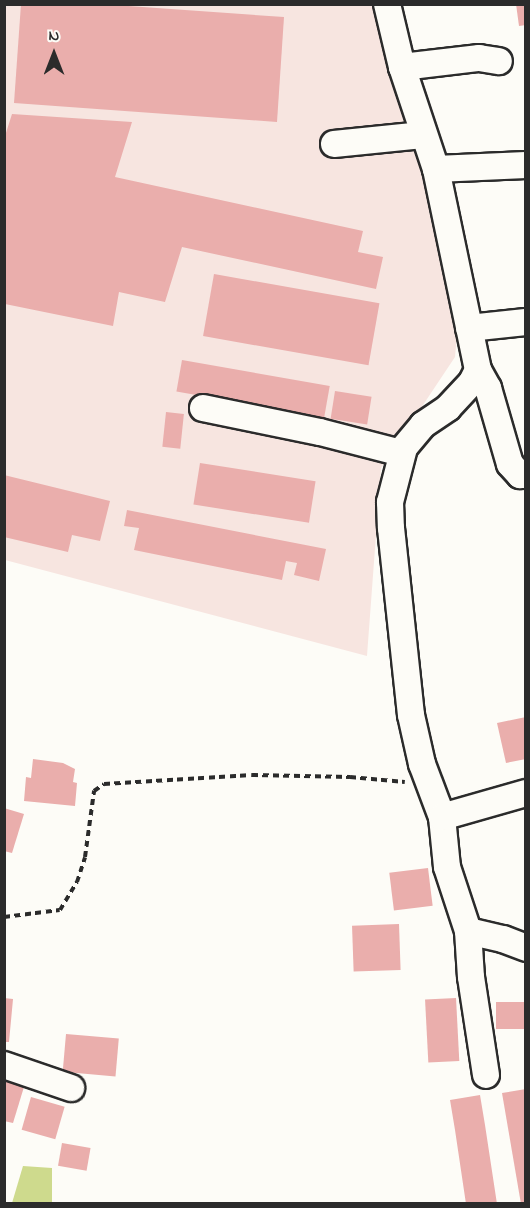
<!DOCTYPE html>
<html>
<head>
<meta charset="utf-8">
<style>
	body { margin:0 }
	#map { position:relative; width:530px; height:1208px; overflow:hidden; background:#fdfcf7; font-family:"Indie Flower",sans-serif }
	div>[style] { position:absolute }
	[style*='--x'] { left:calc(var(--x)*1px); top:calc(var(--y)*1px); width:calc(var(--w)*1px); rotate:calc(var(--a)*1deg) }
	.built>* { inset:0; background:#f7e5e0 }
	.green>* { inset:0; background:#ceda8d }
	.building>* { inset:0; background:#eaaeac; transform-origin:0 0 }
	.path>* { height:4px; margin-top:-2px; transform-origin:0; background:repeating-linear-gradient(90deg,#2b2b2b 0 6px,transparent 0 10.5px) }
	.roads { filter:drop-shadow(2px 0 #2b2b2b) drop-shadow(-2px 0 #2b2b2b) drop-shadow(0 2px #2b2b2b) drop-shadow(0 -2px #2b2b2b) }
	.minor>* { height:26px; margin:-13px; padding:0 13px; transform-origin:13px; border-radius:13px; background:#fdfcf7 }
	span { translate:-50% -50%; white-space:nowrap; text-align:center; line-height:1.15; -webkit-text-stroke:4.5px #fdfcf7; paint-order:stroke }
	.frame { position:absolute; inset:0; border:6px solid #2b2b2b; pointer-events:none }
	.north { position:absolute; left:24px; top:24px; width:60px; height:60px; -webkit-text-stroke:4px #fdfcf7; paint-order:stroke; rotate:0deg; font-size:16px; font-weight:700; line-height:24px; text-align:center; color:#2b2b2b }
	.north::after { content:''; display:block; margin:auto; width:21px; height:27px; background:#2b2b2b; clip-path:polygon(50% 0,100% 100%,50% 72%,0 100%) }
</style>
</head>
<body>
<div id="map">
	<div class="built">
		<div style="clip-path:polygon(4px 5px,377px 5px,459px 311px,455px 357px,381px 468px,367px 656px,5px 560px)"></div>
	</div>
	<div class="green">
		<div style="clip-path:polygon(23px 1166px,52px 1168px,52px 1203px,12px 1203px)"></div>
	</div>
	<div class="building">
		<div style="clip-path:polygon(21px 4px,100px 4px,284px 17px,277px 122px,14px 103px)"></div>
		<div style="clip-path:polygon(516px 4px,526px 4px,526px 25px,519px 26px)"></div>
		<div style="clip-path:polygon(12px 114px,132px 122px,115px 177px,363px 231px,358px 252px,383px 257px,376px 289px,182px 247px,165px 302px,119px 292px,113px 326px,5px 304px,5px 136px)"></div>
		<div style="left:214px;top:274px;width:168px;height:63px;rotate:10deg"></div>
		<div style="left:182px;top:360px;width:150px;height:32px;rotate:10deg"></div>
		<div style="left:335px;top:391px;width:37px;height:28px;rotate:9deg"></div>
		<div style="left:166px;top:412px;width:18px;height:35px;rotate:6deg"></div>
		<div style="left:200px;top:463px;width:117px;height:42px;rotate:9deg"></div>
		<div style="clip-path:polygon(4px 475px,110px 501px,100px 541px,72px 535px,68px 552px,4px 537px)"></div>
		<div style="clip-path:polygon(127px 510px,326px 549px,319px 581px,294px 575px,297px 563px,286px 561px,282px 580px,134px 550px,139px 528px,124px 526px)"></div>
		<div style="clip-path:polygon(526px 717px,526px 759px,506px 763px,497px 723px)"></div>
		<div style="clip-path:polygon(33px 759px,63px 763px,75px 769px,73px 782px,77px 783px,75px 806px,24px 801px,26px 777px,31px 778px)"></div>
		<div style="clip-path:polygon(4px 808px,24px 814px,12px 853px,4px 851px)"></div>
		<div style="left:428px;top:868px;width:38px;height:39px;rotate:83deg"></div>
		<div style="left:399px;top:924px;width:46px;height:47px;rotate:88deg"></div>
		<div style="clip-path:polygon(4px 998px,13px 999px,9px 1042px,4px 1042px)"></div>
		<div style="left:456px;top:998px;width:63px;height:31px;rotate:87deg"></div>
		<div style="left:496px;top:1002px;width:30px;height:27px"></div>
		<div style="left:66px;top:1034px;width:53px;height:38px;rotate:5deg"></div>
		<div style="clip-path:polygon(4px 1071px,27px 1077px,13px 1123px,4px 1121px)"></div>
		<div style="clip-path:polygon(526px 1089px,526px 1204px,521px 1204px,502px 1093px)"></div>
		<div style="clip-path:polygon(480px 1095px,485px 1125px,497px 1204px,466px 1204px,455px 1130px,450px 1100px)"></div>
		<div style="left:31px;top:1097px;width:35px;height:34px;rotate:16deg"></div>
		<div style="left:62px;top:1143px;width:29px;height:23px;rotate:10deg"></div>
	</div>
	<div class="path">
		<div style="--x:4;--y:917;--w:56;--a:-7.1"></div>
		<div style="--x:60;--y:910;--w:33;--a:-59"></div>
		<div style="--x:77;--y:882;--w:26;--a:-72"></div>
		<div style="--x:85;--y:857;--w:67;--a:-82.2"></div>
		<div style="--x:94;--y:791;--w:12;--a:-35"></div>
		<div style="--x:104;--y:784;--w:148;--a:-3.5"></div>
		<div style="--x:252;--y:775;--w:98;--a:1.2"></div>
		<div style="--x:350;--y:777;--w:55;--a:5.2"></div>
	</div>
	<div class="roads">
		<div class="minor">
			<div style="--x:387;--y:4;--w:65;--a:76.6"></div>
			<div style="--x:402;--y:67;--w:108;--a:71.6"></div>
			<div style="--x:436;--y:169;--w:205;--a:78.2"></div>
			<div style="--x:478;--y:370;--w:13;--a:117"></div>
			<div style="--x:472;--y:382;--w:35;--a:133"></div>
			<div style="--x:448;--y:408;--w:30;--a:146"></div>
			<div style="--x:423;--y:425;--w:30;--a:130"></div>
			<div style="--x:404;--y:448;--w:56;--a:104.5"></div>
			<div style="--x:390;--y:502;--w:26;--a:88"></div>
			<div style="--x:391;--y:528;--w:188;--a:83.9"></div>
			<div style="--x:411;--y:715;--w:50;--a:77.3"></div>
			<div style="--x:422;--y:764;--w:57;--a:69.3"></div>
			<div style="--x:442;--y:817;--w:50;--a:84.3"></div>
			<div style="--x:447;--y:867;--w:67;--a:71.8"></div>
			<div style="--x:468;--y:931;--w:46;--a:86.3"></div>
			<div style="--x:471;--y:977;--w:99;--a:81.3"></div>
			<div style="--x:402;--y:67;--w:78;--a:-6.7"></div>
			<div style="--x:479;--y:58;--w:20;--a:9"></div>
			<div style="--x:334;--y:144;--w:89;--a:-5.8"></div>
			<div style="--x:436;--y:169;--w:90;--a:-2.5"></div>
			<div style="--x:469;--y:328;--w:57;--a:-6"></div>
			<div style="--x:478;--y:370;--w:21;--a:61"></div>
			<div style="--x:488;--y:388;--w:79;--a:73.9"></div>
			<div style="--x:510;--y:464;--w:15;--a:48"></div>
			<div style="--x:520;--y:475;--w:6;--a:0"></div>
			<div style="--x:203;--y:408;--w:119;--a:11.6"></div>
			<div style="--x:320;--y:432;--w:84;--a:14.5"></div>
			<div style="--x:442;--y:817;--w:87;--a:-15.9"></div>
			<div style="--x:468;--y:931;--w:36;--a:13"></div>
			<div style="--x:503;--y:939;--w:25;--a:21"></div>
			<div style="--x:4;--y:1065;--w:71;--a:18.9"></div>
		</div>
	</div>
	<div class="frame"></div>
	<div class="north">N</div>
</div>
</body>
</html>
